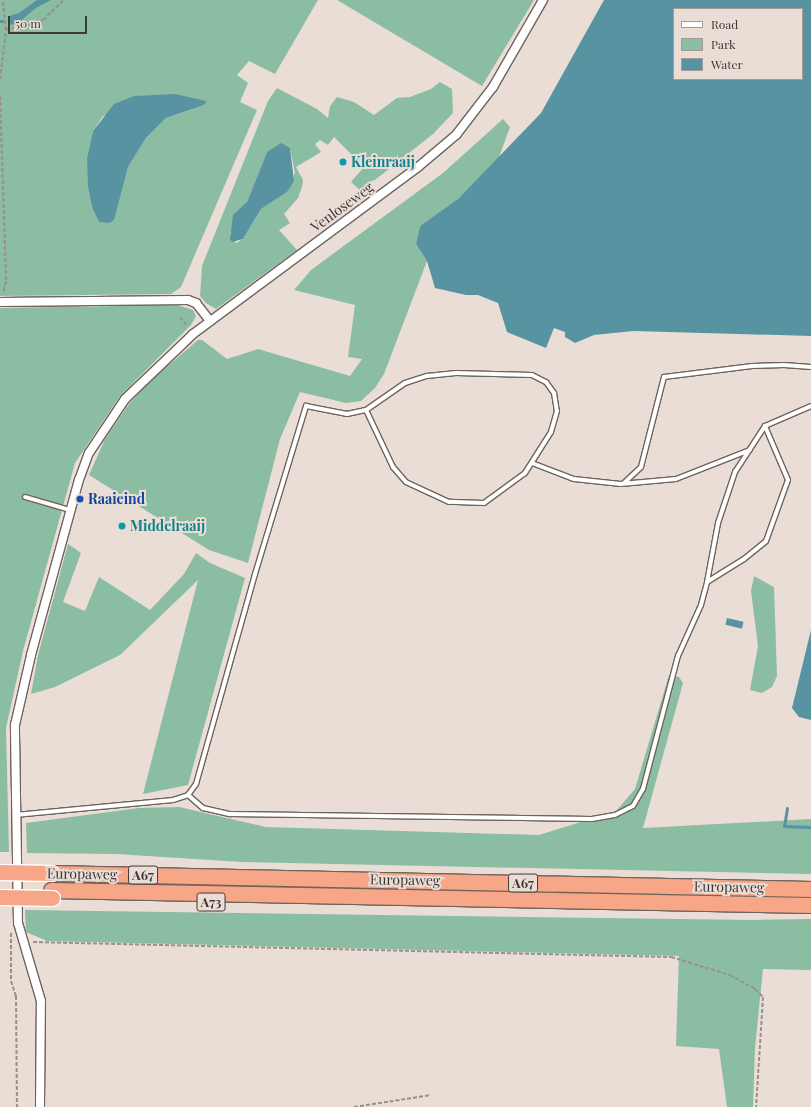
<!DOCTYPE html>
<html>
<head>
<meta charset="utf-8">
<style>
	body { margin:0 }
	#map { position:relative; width:811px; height:1107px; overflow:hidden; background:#eaddd5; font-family:"Playfair Display",serif }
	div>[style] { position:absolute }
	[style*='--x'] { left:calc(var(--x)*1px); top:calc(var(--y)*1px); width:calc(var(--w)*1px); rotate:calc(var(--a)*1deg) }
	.green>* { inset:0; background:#8bbda3 }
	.water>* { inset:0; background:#5893a2; transform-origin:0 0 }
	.stream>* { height:3px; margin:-1.5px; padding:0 1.5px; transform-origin:1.5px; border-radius:1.5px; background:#5893a2 }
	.path>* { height:2px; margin-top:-1px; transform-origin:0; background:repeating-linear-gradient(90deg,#99908a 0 4px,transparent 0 6px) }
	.roads { filter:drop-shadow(1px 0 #6f635c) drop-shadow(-1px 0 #6f635c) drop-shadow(0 1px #6f635c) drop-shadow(0 -1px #6f635c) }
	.lane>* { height:4px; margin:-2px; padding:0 2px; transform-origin:2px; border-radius:2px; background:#fff }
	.street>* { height:8px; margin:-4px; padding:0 4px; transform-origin:4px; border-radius:4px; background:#fff }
	.highway>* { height:15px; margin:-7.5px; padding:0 7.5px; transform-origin:7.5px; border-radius:7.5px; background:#f7a787 }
	.bridges { filter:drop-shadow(1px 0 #fff) drop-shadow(-1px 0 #fff) drop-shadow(0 1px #fff) drop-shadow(0 -1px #fff) }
	.highway-bridge>* { height:15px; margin:-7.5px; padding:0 7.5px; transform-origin:7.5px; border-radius:7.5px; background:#f7a787 }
	.dots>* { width:11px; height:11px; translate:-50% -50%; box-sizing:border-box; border:2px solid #eaddd5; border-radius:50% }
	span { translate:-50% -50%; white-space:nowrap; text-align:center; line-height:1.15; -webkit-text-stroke:4px #eaddd5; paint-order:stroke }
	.shield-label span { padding:1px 3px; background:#eaddd5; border:1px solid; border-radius:3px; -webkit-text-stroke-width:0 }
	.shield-label { font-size:13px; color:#3d3835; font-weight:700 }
	.culture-label { font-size:14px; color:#0d838f; font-weight:700 }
	.left { translate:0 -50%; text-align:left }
	.street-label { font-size:14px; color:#3d3835 }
	.transit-label { font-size:14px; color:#164399; font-weight:700 }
	.legend { position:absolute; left:673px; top:8px; width:130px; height:72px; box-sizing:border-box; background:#eaddd5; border:1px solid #a59b95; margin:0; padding:5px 7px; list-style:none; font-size:12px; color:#3d3835 }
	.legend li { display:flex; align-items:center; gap:8px; height:20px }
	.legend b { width:20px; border:1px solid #a59b95 }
	.scale { position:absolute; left:8px; top:16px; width:79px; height:18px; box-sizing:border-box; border:2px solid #3d3835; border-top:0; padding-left:5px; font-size:12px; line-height:14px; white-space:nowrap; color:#3d3835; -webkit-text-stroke:3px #eaddd5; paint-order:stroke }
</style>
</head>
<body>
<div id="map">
	<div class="green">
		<div style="clip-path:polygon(evenodd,0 0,318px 0,275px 74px,249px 61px,237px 75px,248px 83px,240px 102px,257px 110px,181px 287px,171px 294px,0 296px,0 0,176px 94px,207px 101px,204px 105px,166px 118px,146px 138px,128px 167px,120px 193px,92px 207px,87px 158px,93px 131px,103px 116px,176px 94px)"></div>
		<div style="clip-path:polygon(337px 0,534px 0,482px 86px)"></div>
		<div style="clip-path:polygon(evenodd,440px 82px,452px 89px,453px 113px,433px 134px,361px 191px,351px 182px,364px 167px,334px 137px,328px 145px,320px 140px,315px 144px,321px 152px,296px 167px,303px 180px,302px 187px,298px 198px,284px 214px,290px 223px,279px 230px,297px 250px,216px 309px,206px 303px,200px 296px,202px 266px,268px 101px,277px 88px,317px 109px,328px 118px,330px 106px,337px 97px,354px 102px,374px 115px,397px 98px,410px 97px,431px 89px,440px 82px,290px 148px,295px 173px,287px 192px,261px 209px,243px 239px,236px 243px,230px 234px,232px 227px,247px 202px,267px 152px,290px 148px)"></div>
		<div style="clip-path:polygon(503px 119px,510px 127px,498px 160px,459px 198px,420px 226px,416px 244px,427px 261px,384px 374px,375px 388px,361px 401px,346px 403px,300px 392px,280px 439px,248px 563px,209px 550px,89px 475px,105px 439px,129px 404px,150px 381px,198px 340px,202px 340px,227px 359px,258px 349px,350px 376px,362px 359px,348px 357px,355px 305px,294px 290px,311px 270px,443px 173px)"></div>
		<div style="clip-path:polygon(177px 305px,193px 310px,196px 316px,191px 325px,120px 396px,75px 463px,23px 651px,6px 728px,9px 852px,0 852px,0 308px)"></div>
		<div style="clip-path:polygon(68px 544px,81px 553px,63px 602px,85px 611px,99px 577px,150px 610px,184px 574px,196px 553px,210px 563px,245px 578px,188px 785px,143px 794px,198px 580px,120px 655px,55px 687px,31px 694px,38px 655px)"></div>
		<div style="clip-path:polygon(754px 576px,774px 587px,777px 676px,772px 687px,762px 693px,750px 690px,758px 646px,751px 591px)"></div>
		<div style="clip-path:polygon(669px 675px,679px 677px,683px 683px,643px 828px,811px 819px,811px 874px,242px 862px,116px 854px,27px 853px,26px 823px,139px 808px,179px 807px,266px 827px,539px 835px,616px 811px,635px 789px)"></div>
		<div style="clip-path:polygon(25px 910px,754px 920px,811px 919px,811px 970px,763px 969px,755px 1048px,753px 1107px,727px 1107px,719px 1049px,676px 1046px,679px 956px,47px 941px,26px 932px)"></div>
	</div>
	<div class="water">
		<div style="clip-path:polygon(37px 0,51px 0,36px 8px,18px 23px,12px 25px,9px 22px,8px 18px,12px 15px,19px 13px)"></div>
		<div style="clip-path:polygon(evenodd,604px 0,811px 0,811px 336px,633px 331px,594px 335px,575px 343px,565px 337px,565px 332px,554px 328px,546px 348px,507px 332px,498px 303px,478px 295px,466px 295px,435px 288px,427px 261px,416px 244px,420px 226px,459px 198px,541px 113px,604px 0,674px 9px,802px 9px,802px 79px,674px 79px,674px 9px)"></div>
		<div style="clip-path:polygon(176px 94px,207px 101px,204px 105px,166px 118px,146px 138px,128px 167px,114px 220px,109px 223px,99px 222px,92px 207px,88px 186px,87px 158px,93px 131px,114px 104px,134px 96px)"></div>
		<div style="clip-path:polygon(281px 143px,290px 148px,294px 181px,287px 192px,261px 209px,243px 239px,232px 242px,230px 239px,233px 215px,247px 202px,267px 152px)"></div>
		<div style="left:727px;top:618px;width:17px;height:7px;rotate:13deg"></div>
		<div style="clip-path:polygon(811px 630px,811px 720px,799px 717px,792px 708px)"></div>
	</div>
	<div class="stream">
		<div style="--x:0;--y:21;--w:2;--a:0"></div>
		<div style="--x:787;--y:808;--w:18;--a:99"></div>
		<div style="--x:784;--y:826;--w:27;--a:2"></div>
	</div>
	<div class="path">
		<div style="--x:6;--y:30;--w:38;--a:-15"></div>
		<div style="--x:43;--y:20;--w:29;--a:-44"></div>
		<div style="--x:0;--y:79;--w:49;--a:-83"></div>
		<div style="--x:6;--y:30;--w:30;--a:-96"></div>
		<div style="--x:0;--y:96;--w:185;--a:88.1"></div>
		<div style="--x:6;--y:281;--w:13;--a:103"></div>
		<div style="--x:180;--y:317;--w:11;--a:52"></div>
		<div style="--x:11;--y:933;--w:48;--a:90"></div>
		<div style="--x:11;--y:981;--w:16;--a:72"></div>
		<div style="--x:16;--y:996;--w:111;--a:89.5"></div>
		<div style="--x:33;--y:942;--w:638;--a:1.35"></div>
		<div style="--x:671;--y:957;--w:62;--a:17"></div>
		<div style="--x:730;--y:975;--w:29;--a:29"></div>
		<div style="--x:755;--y:989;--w:11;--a:45"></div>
		<div style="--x:763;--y:997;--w:110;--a:93.6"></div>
		<div style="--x:354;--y:1107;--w:78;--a:-8.9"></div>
	</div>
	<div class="roads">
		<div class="lane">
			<div style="--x:532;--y:463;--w:45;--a:20.9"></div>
			<div style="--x:574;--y:479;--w:47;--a:6.1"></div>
			<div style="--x:621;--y:484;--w:55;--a:-5.2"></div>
			<div style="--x:676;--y:479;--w:79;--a:-21.4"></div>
			<div style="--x:624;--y:483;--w:23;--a:-43"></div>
			<div style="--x:641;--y:467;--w:93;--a:-75.7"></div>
			<div style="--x:664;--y:377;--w:89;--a:-7.1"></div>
			<div style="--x:752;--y:366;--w:32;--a:-2"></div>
			<div style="--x:784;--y:365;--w:27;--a:4"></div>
			<div style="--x:25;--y:497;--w:47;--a:16.1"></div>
			<div style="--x:707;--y:582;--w:60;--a:-79.4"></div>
			<div style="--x:718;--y:523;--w:54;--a:-71.6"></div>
			<div style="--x:735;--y:472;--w:55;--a:-56.9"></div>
			<div style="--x:188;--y:795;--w:20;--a:41"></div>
			<div style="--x:203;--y:808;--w:28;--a:13"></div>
			<div style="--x:230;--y:814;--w:362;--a:0.8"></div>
			<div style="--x:592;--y:819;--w:23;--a:-10"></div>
			<div style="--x:615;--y:815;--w:20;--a:-27"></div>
			<div style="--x:633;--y:806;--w:20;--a:-60"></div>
			<div style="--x:643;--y:789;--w:138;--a:-75.3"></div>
			<div style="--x:678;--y:656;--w:56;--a:-65.7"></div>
			<div style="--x:701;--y:605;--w:24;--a:-75"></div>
			<div style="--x:707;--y:582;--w:44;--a:-31.9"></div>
			<div style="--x:744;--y:559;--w:28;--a:-39"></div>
			<div style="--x:766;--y:541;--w:65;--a:-70.2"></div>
			<div style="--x:788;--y:480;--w:59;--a:-113.1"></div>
			<div style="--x:765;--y:426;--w:50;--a:-23.5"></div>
			<div style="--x:15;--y:815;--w:159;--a:-5.4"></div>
			<div style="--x:173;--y:800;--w:16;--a:-18"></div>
			<div style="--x:188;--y:795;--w:14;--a:-54"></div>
			<div style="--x:196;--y:784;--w:218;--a:-74.3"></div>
			<div style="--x:255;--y:574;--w:176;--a:-73.1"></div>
			<div style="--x:306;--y:406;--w:42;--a:11"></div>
			<div style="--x:347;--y:414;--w:19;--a:-12"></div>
			<div style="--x:366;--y:410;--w:47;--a:-34.7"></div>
			<div style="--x:405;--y:383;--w:23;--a:-18"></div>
			<div style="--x:427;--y:376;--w:29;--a:-6"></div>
			<div style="--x:456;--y:373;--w:76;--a:1.5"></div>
			<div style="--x:532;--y:375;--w:16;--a:27"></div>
			<div style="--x:546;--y:382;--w:14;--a:54"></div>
			<div style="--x:554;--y:393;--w:18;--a:81"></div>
			<div style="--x:557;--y:411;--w:22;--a:106"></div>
			<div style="--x:551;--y:432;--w:49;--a:122.4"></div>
			<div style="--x:525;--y:473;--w:51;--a:143.8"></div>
			<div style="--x:484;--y:503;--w:35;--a:-178"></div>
			<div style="--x:449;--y:502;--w:47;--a:-155.1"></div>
			<div style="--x:406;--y:482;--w:20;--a:-131"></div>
			<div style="--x:393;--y:467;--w:63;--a:-115.3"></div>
		</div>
		<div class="street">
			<div style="--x:0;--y:302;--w:188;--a:-0.6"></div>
			<div style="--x:188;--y:300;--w:9;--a:21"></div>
			<div style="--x:196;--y:303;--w:23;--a:52"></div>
			<div style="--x:40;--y:1107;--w:106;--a:-89.5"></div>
			<div style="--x:41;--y:1001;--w:81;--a:-106.4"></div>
			<div style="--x:18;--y:923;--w:198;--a:-90.9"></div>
			<div style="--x:15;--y:725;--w:72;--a:-77.1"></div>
			<div style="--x:31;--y:655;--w:181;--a:-74.7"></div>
			<div style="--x:79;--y:480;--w:29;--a:-70"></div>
			<div style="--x:89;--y:453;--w:65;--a:-56.3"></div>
			<div style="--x:125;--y:399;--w:94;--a:-43.7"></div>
			<div style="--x:193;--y:334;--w:280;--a:-36.6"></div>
			<div style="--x:418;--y:167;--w:50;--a:-40.1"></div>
			<div style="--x:456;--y:135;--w:61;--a:-52.4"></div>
			<div style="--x:493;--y:87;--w:100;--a:-60.1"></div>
		</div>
		<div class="highway">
			<div style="--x:51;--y:873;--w:760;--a:1.21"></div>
			<div style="--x:51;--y:890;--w:760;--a:1.13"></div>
		</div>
	</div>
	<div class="bridges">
		<div class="highway-bridge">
			<div style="--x:0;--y:872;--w:51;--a:1.1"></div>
			<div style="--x:0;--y:897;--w:52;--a:1.1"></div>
		</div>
	</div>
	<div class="dots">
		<div style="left:343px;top:162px;background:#0f9aa8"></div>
		<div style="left:80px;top:499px;background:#1a4fb4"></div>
		<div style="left:122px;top:526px;background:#0f9aa8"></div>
	</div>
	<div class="shield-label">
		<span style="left:143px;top:875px">A67</span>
		<span style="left:523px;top:883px">A67</span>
		<span style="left:211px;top:902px">A73</span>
	</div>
	<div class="culture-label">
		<span class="left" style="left:351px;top:162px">Kleinraaij</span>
		<span class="left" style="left:130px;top:526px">Middelraaij</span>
	</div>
	<div class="street-label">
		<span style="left:342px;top:207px;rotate:-36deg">Venloseweg</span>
		<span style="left:82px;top:874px;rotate:1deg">Europaweg</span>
		<span style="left:405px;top:880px;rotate:1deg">Europaweg</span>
		<span style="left:729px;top:887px;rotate:1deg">Europaweg</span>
	</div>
	<div class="transit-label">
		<span class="left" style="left:88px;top:499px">Raaieind</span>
	</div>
	<ul class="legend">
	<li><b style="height:5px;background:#fff"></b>Road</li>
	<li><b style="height:11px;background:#8bbda3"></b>Park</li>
	<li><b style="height:11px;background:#5893a2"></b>Water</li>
	</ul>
	<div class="scale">50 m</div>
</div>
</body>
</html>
